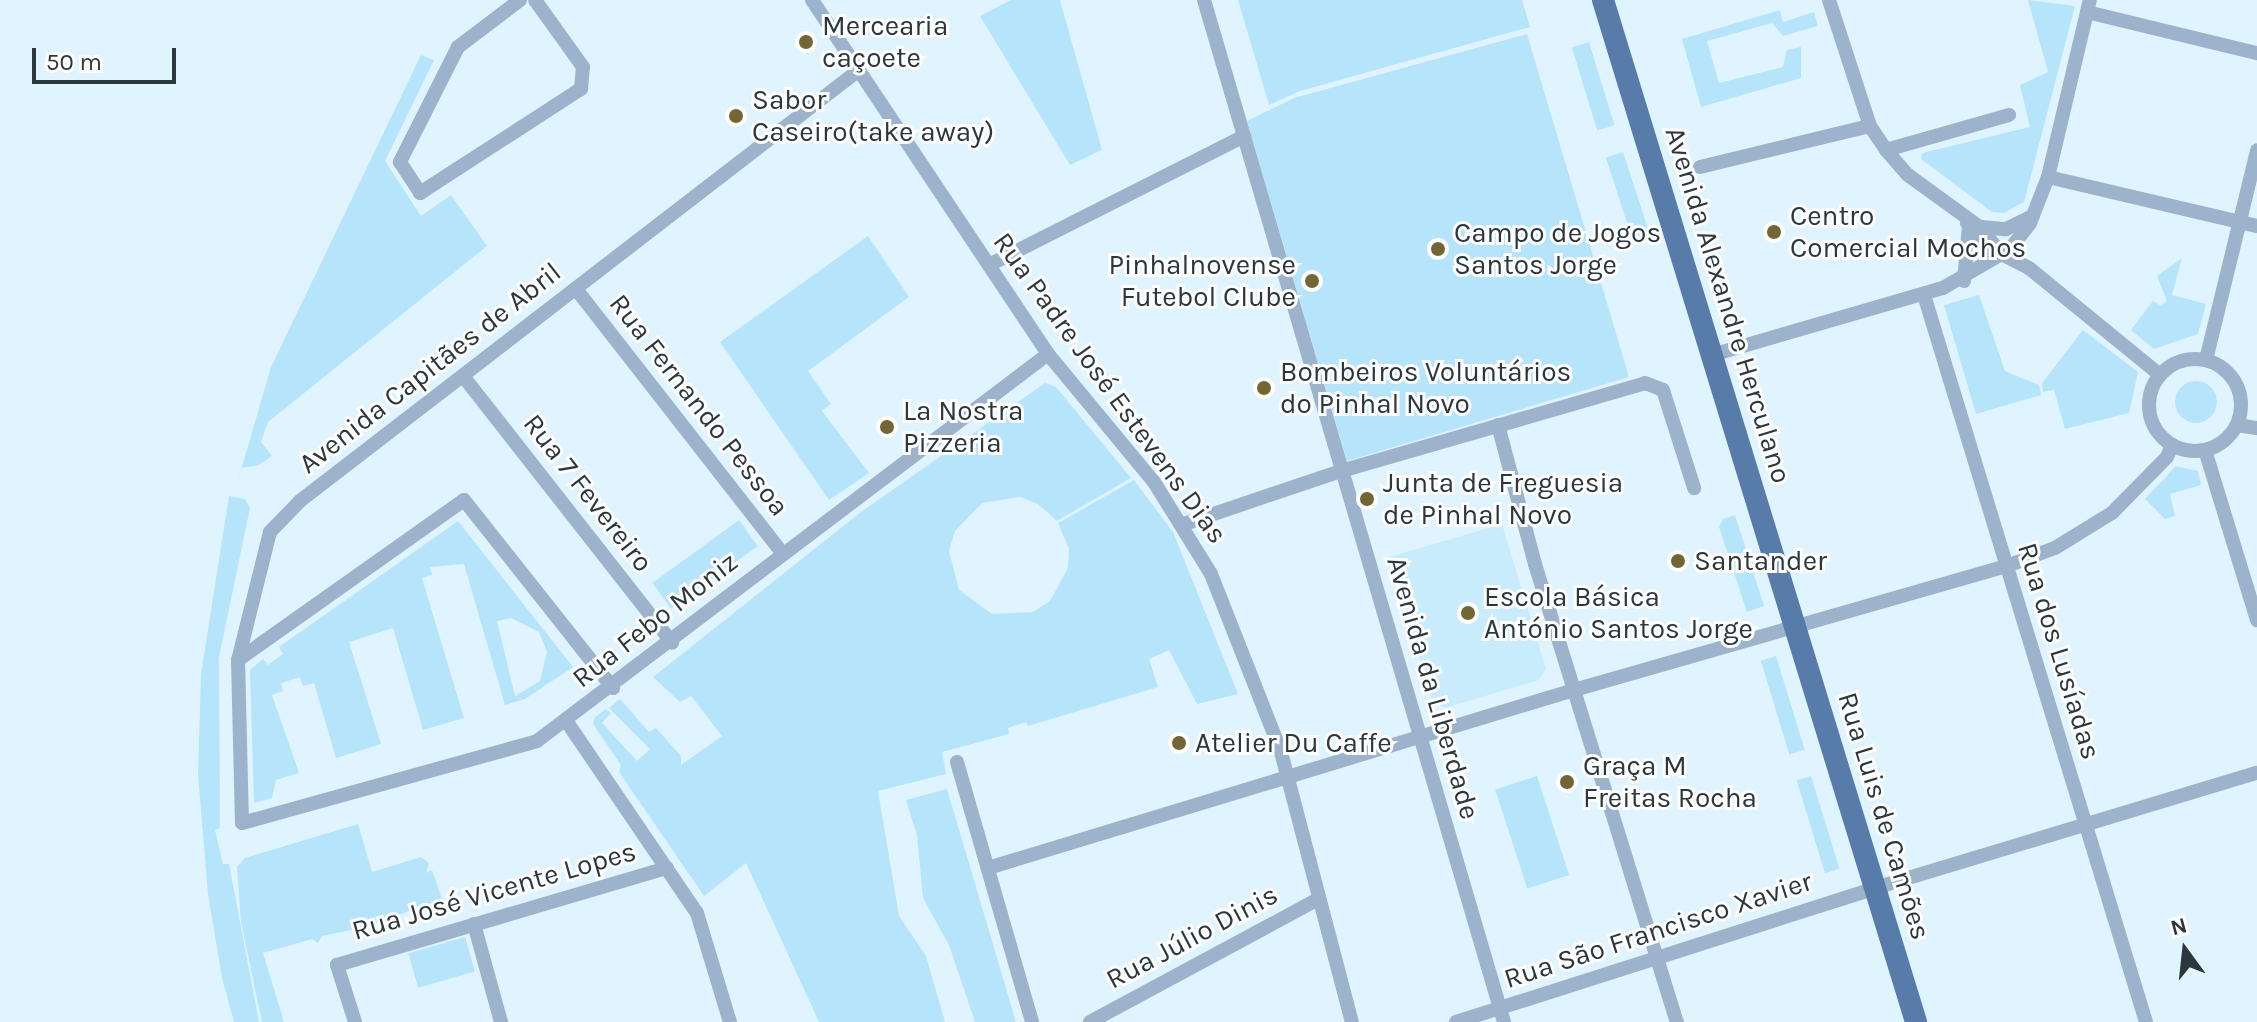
<!DOCTYPE html>
<html>
<head>
<meta charset="utf-8">
<style>
	body { margin:0 }
	#map { position:relative; width:2257px; height:1022px; overflow:hidden; background:#dff4fe; font-family:Karla,sans-serif }
	div>[style] { position:absolute }
	[style*='--x'] { left:calc(var(--x)*1px); top:calc(var(--y)*1px); width:calc(var(--w)*1px); rotate:calc(var(--a)*1deg) }
	.built>* { inset:0; background:#c9ecfd }
	.green>* { inset:0; background:#b6e5fb; transform-origin:0 0 }
	.round { border-radius:50% }
	.minor>* { height:14px; margin:-7px; padding:0 7px; transform-origin:7px; border-radius:7px; background:#9db2cb }
	.minor>.ring { margin:-7px; padding:0; box-sizing:content-box; background:none; border:14px solid #9db2cb; border-radius:50% }
	.primary>* { height:22px; margin:-11px; padding:0 11px; transform-origin:11px; border-radius:11px; background:#577caa }
	.dots>* { width:22px; height:22px; translate:-50% -50%; box-sizing:border-box; border:4px solid #fdfdfd; border-radius:50% }
	span { translate:-50% -50%; white-space:nowrap; text-align:center; line-height:1.15; -webkit-text-stroke:6px #fdfdfd; paint-order:stroke }
	.poi-label { font-size:28px; color:#2c373c }
	.left { translate:0 -50%; text-align:left }
	.right { translate:-100% -50%; text-align:right }
	.street-label { font-size:28px; color:#2c373c }
	.north { position:absolute; left:2145px; top:910px; width:80px; height:80px; -webkit-text-stroke:6px #fdfdfd; paint-order:stroke; rotate:345deg; font-size:22px; font-weight:700; line-height:32px; text-align:center; color:#2c373c }
	.north::after { content:''; display:block; margin:auto; width:28px; height:36px; background:#2c373c; clip-path:polygon(50% 0,100% 100%,50% 72%,0 100%) }
	.scale { position:absolute; left:32px; top:48px; width:144px; height:36px; box-sizing:border-box; border:4px solid #2c373c; border-top:0; padding-left:10px; font-size:24px; line-height:28px; white-space:nowrap; color:#2c373c; -webkit-text-stroke:6px #fdfdfd; paint-order:stroke }
</style>
</head>
<body>
<div id="map">
	<div class="built">
		<div style="clip-path:polygon(1502px 524px,1546px 669px,1539px 680px,1445px 708px,1433px 703px,1389px 557px)"></div>
	</div>
	<div class="green">
		<div style="clip-path:polygon(1011px 0,1060px 0,1102px 150px,1070px 165px,980px 16px)"></div>
		<div style="clip-path:polygon(1238px 0,1522px 0,1530px 27px,1300px 91px,1269px 105px)"></div>
		<div style="clip-path:polygon(2028px 0,2075px 6px,2024px 202px,2004px 213px,1992px 212px,1921px 159px,1922px 153px,2030px 127px,2020px 85px,2048px 72px)"></div>
		<div style="clip-path:polygon(1780px 10px,1783px 22px,1814px 12px,1818px 26px,1783px 36px,1772px 23px,1707px 41px,1719px 83px,1783px 67px,1787px 50px,1801px 47px,1801px 78px,1701px 107px,1682px 39px)"></div>
		<div style="clip-path:polygon(1527px 34px,1629px 377px,1347px 461px,1247px 121px,1294px 98px)"></div>
		<div style="left:1589px;top:42px;width:87px;height:18px;rotate:73deg"></div>
		<div style="clip-path:polygon(421px 55px,434px 60px,385px 161px,421px 216px,451px 195px,487px 246px,268px 422px,261px 442px,272px 456px,259px 465px,242px 468px,237px 484px,271px 367px)"></div>
		<div style="left:1623px;top:152px;width:85px;height:18px;rotate:72deg"></div>
		<div style="clip-path:polygon(868px 236px,909px 297px,808px 371px,831px 404px,822px 411px,869px 473px,829px 500px,720px 342px)"></div>
		<div style="clip-path:polygon(2182px 258px,2172px 295px,2206px 304px,2198px 334px,2154px 349px,2131px 330px,2153px 301px,2161px 306px,2167px 301px,2157px 276px)"></div>
		<div style="clip-path:polygon(1979px 295px,2005px 371px,2039px 385px,2041px 395px,1976px 414px,1944px 305px)"></div>
		<div style="clip-path:polygon(2083px 330px,2138px 372px,2129px 413px,2065px 429px,2054px 390px,2043px 392px,2042px 383px)"></div>
		<div class="round" style="left:2175px;top:381px;width:42px;height:42px"></div>
		<div style="clip-path:polygon(1045px 383px,1056px 387px,1131px 478px,1057px 521px,1038px 504px,1020px 497px,982px 503px,955px 531px,949px 551px,959px 590px,992px 614px,1033px 612px,1050px 601px,1068px 568px,1069px 549px,1058px 523px,1134px 480px,1173px 532px,1238px 694px,1197px 704px,1169px 650px,1149px 659px,1158px 687px,1028px 726px,1026px 722px,1008px 728px,1009px 734px,942px 752px,946px 774px,878px 791px,899px 916px,926px 956px,945px 1022px,819px 1022px,746px 863px,704px 896px,619px 772px,621px 765px,593px 724px,595px 717px,606px 709px,611px 713px,602px 723px,637px 761px,650px 749px,609px 708px,620px 699px,649px 732px,656px 728px,681px 756px,681px 765px,722px 736px,691px 696px,680px 702px,653px 677px,861px 512px)"></div>
		<div style="clip-path:polygon(2176px 466px,2198px 471px,2201px 485px,2170px 494px,2175px 516px,2165px 519px,2145px 499px)"></div>
		<div style="clip-path:polygon(229px 496px,245px 499px,250px 508px,219px 657px,220px 828px,215px 830px,223px 864px,229px 864px,259px 1022px,234px 1022px,222px 978px,208px 894px,198px 774px,201px 674px)"></div>
		<div style="clip-path:polygon(1735px 515px,1764px 606px,1747px 612px,1719px 527px,1723px 519px)"></div>
		<div style="left:739px;top:520px;width:32px;height:107px;rotate:54deg"></div>
		<div style="clip-path:polygon(evenodd,458px 521px,573px 667px,525px 699px,505px 705px,464px 564px,430px 567px,432px 575px,422px 578px,464px 718px,423px 730px,393px 628px,349px 642px,381px 744px,336px 758px,314px 683px,303px 686px,300px 677px,281px 683px,283px 691px,272px 695px,299px 773px,276px 780px,272px 798px,254px 803px,250px 670px,263px 659px,268px 665px,283px 654px,279px 647px,458px 521px,511px 618px,539px 632px,547px 652px,540px 681px,515px 696px,497px 621px,511px 618px)"></div>
		<div style="left:1776px;top:656px;width:98px;height:16px;rotate:73deg"></div>
		<div style="left:1537px;top:776px;width:104px;height:44px;rotate:72deg"></div>
		<div style="left:1811px;top:776px;width:97px;height:15px;rotate:73deg"></div>
		<div style="clip-path:polygon(947px 789px,1016px 1022px,975px 1022px,949px 945px,923px 898px,917px 835px,906px 800px)"></div>
		<div style="clip-path:polygon(358px 824px,372px 872px,421px 857px,429px 863px,426px 873px,432px 870px,442px 899px,365px 927px,322px 936px,318px 943px,312px 939px,263px 953px,284px 1022px,262px 1022px,241px 922px,237px 867px,245px 858px)"></div>
		<div style="left:465px;top:937px;width:36px;height:59px;rotate:74deg"></div>
	</div>
	<div class="minor">
		<div style="--x:520;--y:0;--w:78;--a:142.8"></div>
		<div style="--x:458;--y:47;--w:129;--a:116.8"></div>
		<div style="--x:400;--y:162;--w:37;--a:57"></div>
		<div style="--x:420;--y:193;--w:192;--a:-32.9"></div>
		<div style="--x:581;--y:89;--w:22;--a:-85"></div>
		<div style="--x:583;--y:67;--w:82;--a:-125.6"></div>
		<div style="--x:812;--y:0;--w:425;--a:56.3"></div>
		<div style="--x:1048;--y:354;--w:166;--a:50.4"></div>
		<div style="--x:1154;--y:482;--w:108;--a:58.2"></div>
		<div style="--x:1211;--y:574;--w:191;--a:68.5"></div>
		<div style="--x:1281;--y:752;--w:279;--a:75.3"></div>
		<div style="--x:1204;--y:0;--w:1065;--a:73.64"></div>
		<div style="--x:1829;--y:0;--w:133;--a:72"></div>
		<div style="--x:1870;--y:126;--w:29;--a:56"></div>
		<div style="--x:1886;--y:150;--w:33;--a:49"></div>
		<div style="--x:1908;--y:175;--w:90;--a:36"></div>
		<div style="--x:1981;--y:228;--w:34;--a:52"></div>
		<div style="--x:2087;--y:12;--w:175;--a:13.6"></div>
		<div style="--x:859;--y:70;--w:706;--a:142.37"></div>
		<div style="--x:300;--y:501;--w:43;--a:134.1"></div>
		<div style="--x:270;--y:532;--w:132;--a:104"></div>
		<div style="--x:238;--y:660;--w:163;--a:88.6"></div>
		<div style="--x:242;--y:823;--w:306;--a:-15.5"></div>
		<div style="--x:537;--y:741;--w:641;--a:-37.14"></div>
		<div style="--x:1886;--y:150;--w:128;--a:-15.9"></div>
		<div style="--x:1700;--y:167;--w:175;--a:-13.6"></div>
		<div style="--x:2048;--y:177;--w:215;--a:13.2"></div>
		<div style="--x:1967;--y:223;--w:28;--a:52"></div>
		<div style="--x:1984;--y:245;--w:51;--a:27.1"></div>
		<div style="--x:2029;--y:268;--w:169;--a:39.2"></div>
		<div style="--x:1981;--y:227;--w:25;--a:5"></div>
		<div style="--x:2006;--y:229;--w:30;--a:-26"></div>
		<div style="--x:989;--y:265;--w:286;--a:-26.8"></div>
		<div style="--x:1964;--y:281;--w:55;--a:-84.8"></div>
		<div style="--x:576;--y:289;--w:335;--a:52"></div>
		<div style="--x:1924;--y:295;--w:760;--a:73.02"></div>
		<div style="--x:1712;--y:355;--w:241;--a:-16.2"></div>
		<div style="--x:1943;--y:288;--w:78;--a:-30.2"></div>
		<div style="--x:2010;--y:249;--w:33;--a:-52"></div>
		<div style="--x:2030;--y:223;--w:49;--a:-68.6"></div>
		<div style="--x:2048;--y:177;--w:182;--a:-76.7"></div>
		<div class="ring" style="left:2149px;top:359px;width:78px;height:78px"></div>
		<div style="--x:2206;--y:360;--w:216;--a:-76.3"></div>
		<div style="--x:463;--y:376;--w:339;--a:51.9"></div>
		<div style="--x:1498;--y:425;--w:144;--a:75.1"></div>
		<div style="--x:1535;--y:564;--w:480;--a:72.8"></div>
		<div style="--x:2237;--y:425;--w:20;--a:9"></div>
		<div style="--x:2205;--y:450;--w:178;--a:73"></div>
		<div style="--x:1184;--y:524;--w:166;--a:-18.7"></div>
		<div style="--x:1341;--y:471;--w:316;--a:-16.1"></div>
		<div style="--x:1645;--y:383;--w:19;--a:21"></div>
		<div style="--x:1663;--y:390;--w:103;--a:72.4"></div>
		<div style="--x:238;--y:660;--w:277;--a:-35.3"></div>
		<div style="--x:464;--y:500;--w:240;--a:51.6"></div>
		<div style="--x:567;--y:722;--w:231;--a:55.8"></div>
		<div style="--x:697;--y:913;--w:114;--a:73.2"></div>
		<div style="--x:957;--y:762;--w:271;--a:73.9"></div>
		<div style="--x:988;--y:868;--w:612;--a:-16.9"></div>
		<div style="--x:1574;--y:690;--w:450;--a:-16"></div>
		<div style="--x:2007;--y:566;--w:51;--a:-20.6"></div>
		<div style="--x:2055;--y:548;--w:67;--a:-31.6"></div>
		<div style="--x:2112;--y:513;--w:78;--a:-45.5"></div>
		<div style="--x:2167;--y:457;--w:13;--a:-67"></div>
		<div style="--x:474;--y:924;--w:102;--a:74.6"></div>
		<div style="--x:355;--y:1022;--w:60;--a:-107.5"></div>
		<div style="--x:337;--y:965;--w:344;--a:-16.4"></div>
		<div style="--x:1090;--y:1022;--w:259;--a:-28.3"></div>
		<div style="--x:1456;--y:1022;--w:440;--a:-17.7"></div>
		<div style="--x:1875;--y:888;--w:399;--a:-16.8"></div>
	</div>
	<div class="primary">
		<div style="--x:1603;--y:0;--w:1069;--a:72.97"></div>
	</div>
	<div class="dots">
		<div style="left:806px;top:42px;background:#726734"></div>
		<div style="left:736px;top:116px;background:#726734"></div>
		<div style="left:1774px;top:232px;background:#726734"></div>
		<div style="left:1438px;top:249px;background:#726734"></div>
		<div style="left:1312px;top:281px;background:#726734"></div>
		<div style="left:1264px;top:388px;background:#726734"></div>
		<div style="left:887px;top:427px;background:#726734"></div>
		<div style="left:1367px;top:499px;background:#726734"></div>
		<div style="left:1678px;top:561px;background:#726734"></div>
		<div style="left:1468px;top:613px;background:#726734"></div>
		<div style="left:1179px;top:743px;background:#726734"></div>
		<div style="left:1567px;top:782px;background:#726734"></div>
	</div>
	<div class="poi-label">
		<span class="left" style="left:822px;top:42px">Mercearia<br>caçoete</span>
		<span class="left" style="left:752px;top:116px">Sabor<br>Caseiro(take away)</span>
		<span class="left" style="left:1790px;top:232px">Centro<br>Comercial Mochos</span>
		<span class="left" style="left:1454px;top:249px">Campo de Jogos<br>Santos Jorge</span>
		<span class="right" style="left:1296px;top:281px">Pinhalnovense<br>Futebol Clube</span>
		<span class="left" style="left:1280px;top:388px">Bombeiros Voluntários<br>do Pinhal Novo</span>
		<span class="left" style="left:903px;top:427px">La Nostra<br>Pizzeria</span>
		<span class="left" style="left:1383px;top:499px">Junta de Freguesia<br>de Pinhal Novo</span>
		<span class="left" style="left:1694px;top:561px">Santander</span>
		<span class="left" style="left:1484px;top:613px">Escola Básica<br>António Santos Jorge</span>
		<span class="left" style="left:1195px;top:743px">Atelier Du Caffe</span>
		<span class="left" style="left:1583px;top:782px">Graça M<br>Freitas Rocha</span>
	</div>
	<div class="street-label">
		<span style="left:1728px;top:305px;rotate:73deg">Avenida Alexandre Herculano</span>
		<span style="left:430px;top:368px;rotate:-38deg">Avenida Capitães de Abril</span>
		<span style="left:1110px;top:388px;rotate:54deg">Rua Padre José Estevens Dias</span>
		<span style="left:699px;top:405px;rotate:52deg">Rua Fernando Pessoa</span>
		<span style="left:588px;top:493px;rotate:52deg">Rua 7 Fevereiro</span>
		<span style="left:655px;top:620px;rotate:-38deg">Rua Febo Moniz</span>
		<span style="left:2059px;top:651px;rotate:73deg">Rua dos Lusíadas</span>
		<span style="left:1433px;top:688px;rotate:74deg">Avenida da Liberdade</span>
		<span style="left:1884px;top:816px;rotate:73deg">Rua Luis de Camões</span>
		<span style="left:494px;top:891px;rotate:-16deg">Rua José Vicente Lopes</span>
		<span style="left:1658px;top:930px;rotate:-18deg">Rua São Francisco Xavier</span>
		<span style="left:1192px;top:937px;rotate:-28deg">Rua Júlio Dinis</span>
	</div>
	<div class="north">N</div>
	<div class="scale">50 m</div>
</div>
</body>
</html>
